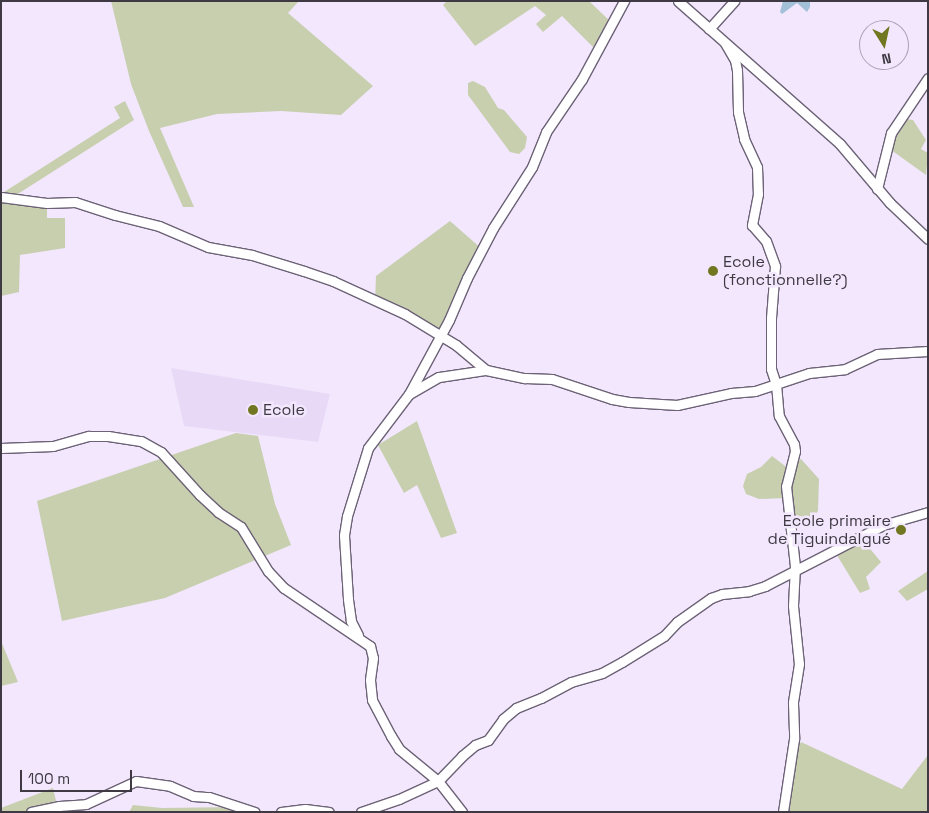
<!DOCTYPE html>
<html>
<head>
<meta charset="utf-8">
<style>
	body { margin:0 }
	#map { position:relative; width:929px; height:813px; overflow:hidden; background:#f2e7fd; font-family:"Space Grotesk",sans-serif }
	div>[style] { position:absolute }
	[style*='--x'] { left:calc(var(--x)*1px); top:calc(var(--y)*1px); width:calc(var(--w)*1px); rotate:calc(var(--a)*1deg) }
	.built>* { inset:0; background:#e8daf7 }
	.green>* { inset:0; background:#c8cfaf }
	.water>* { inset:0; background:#a2c1d8 }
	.roads { filter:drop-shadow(1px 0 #6c6276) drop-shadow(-1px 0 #6c6276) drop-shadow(0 1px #6c6276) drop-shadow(0 -1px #6c6276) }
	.minor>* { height:9px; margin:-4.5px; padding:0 4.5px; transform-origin:4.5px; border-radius:4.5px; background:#fff }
	.dots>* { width:14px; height:14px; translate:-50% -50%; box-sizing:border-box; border:2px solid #f2e7fd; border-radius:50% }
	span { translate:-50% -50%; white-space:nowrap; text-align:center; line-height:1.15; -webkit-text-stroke:5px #f2e7fd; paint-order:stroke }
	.poi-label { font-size:16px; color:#3e3942 }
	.left { translate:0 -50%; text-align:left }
	.right { translate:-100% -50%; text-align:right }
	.frame { position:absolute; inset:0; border:2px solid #3e3942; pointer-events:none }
	.north { position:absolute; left:859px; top:20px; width:50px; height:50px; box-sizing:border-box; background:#f2e7fd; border:1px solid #aaa1b2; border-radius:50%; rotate:170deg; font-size:14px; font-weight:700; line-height:20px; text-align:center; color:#3e3942 }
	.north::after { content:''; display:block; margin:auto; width:18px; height:22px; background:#707720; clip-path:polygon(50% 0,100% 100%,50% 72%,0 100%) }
	.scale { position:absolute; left:20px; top:770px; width:112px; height:22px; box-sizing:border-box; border:2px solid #3e3942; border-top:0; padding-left:6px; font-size:15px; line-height:18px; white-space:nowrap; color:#3e3942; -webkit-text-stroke:4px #f2e7fd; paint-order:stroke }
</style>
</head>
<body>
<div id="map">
	<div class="built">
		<div style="clip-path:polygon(171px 368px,330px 394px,318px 442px,184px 426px)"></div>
	</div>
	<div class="green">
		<div style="clip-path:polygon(111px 1px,299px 1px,288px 13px,373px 86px,341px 115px,281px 111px,217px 114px,160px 128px,194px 207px,183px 207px,149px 131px,131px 84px)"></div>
		<div style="clip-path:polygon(447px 1px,589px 1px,612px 23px,597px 51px,562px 16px,543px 32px,536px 24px,546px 15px,535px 6px,475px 46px,443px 5px)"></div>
		<div style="clip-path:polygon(473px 81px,485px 87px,498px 108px,504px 110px,527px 137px,525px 148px,519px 154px,510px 152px,468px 95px,468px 83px)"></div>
		<div style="clip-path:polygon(125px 101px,134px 120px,13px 197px,47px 203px,47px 218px,65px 218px,65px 248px,20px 255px,19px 292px,1px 296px,1px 194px,120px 118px,114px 107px)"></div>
		<div style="clip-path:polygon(900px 118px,913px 120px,926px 140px,921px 149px,928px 153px,926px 175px,887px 147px)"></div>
		<div style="clip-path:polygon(450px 221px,483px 250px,440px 336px,375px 302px,376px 276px)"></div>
		<div style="clip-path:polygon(417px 421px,457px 533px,441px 538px,417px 485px,404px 493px,378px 445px)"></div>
		<div style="clip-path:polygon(236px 433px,258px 436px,275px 504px,291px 545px,165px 598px,62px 621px,37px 501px)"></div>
		<div style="clip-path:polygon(772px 456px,789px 469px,801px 459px,819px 479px,818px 511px,812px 519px,788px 513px,787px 498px,759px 499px,746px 494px,743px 486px,747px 474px,761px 467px)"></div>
		<div style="clip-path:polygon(862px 539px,881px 562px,866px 577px,870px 589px,860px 593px,835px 552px)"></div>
		<div style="clip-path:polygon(928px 571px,928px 589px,907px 601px,898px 591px)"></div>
		<div style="clip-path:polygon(1px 641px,18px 682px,1px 686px)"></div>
		<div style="clip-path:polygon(801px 742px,902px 789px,928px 755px,928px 812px,783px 812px,788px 770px)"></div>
		<div style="clip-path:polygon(53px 788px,56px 801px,40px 809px,31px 812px,1px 812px,1px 808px)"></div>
		<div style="clip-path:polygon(133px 805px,162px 808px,235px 807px,255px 812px,129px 812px)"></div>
	</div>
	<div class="water">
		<div style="clip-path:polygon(783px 1px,810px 1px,810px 7px,807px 12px,797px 3px,782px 14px,780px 12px)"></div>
	</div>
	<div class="roads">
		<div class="minor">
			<div style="--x:678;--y:1;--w:216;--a:41.4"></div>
			<div style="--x:840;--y:144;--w:77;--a:49.7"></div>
			<div style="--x:890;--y:203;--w:52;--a:43.5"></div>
			<div style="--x:709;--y:29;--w:38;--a:-48"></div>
			<div style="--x:725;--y:43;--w:20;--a:60"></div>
			<div style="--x:735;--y:60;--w:10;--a:79"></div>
			<div style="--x:737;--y:70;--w:42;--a:88.6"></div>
			<div style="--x:738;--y:112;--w:28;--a:77"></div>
			<div style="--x:744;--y:139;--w:31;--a:65"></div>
			<div style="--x:757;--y:167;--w:27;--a:88"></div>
			<div style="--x:758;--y:194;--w:32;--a:101"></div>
			<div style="--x:752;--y:225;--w:21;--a:49"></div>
			<div style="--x:766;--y:241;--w:27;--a:70"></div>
			<div style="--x:775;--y:266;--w:52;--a:94.4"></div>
			<div style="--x:771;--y:318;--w:51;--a:90"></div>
			<div style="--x:771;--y:369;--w:16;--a:72"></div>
			<div style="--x:776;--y:384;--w:32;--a:85"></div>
			<div style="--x:779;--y:416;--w:32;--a:62"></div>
			<div style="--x:794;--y:444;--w:7;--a:82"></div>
			<div style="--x:795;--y:451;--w:36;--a:104"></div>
			<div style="--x:786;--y:486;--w:81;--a:83.6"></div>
			<div style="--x:795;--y:566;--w:40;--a:92.9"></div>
			<div style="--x:793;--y:606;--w:58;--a:84.1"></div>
			<div style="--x:799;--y:664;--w:39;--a:99"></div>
			<div style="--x:793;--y:703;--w:36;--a:88"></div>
			<div style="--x:794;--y:739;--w:74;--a:98.6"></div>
			<div style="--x:877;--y:189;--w:58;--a:-76"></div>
			<div style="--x:891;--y:133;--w:66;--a:-56.1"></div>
			<div style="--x:1;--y:197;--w:46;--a:7.4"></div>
			<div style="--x:47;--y:203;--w:28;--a:-2"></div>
			<div style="--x:75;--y:202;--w:42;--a:18"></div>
			<div style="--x:115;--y:215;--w:45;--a:14"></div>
			<div style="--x:159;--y:226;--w:53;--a:23.2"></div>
			<div style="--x:208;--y:247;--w:45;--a:10.3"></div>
			<div style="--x:252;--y:255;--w:54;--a:17.1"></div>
			<div style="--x:304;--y:271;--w:31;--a:19"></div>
			<div style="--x:333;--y:281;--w:79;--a:24.6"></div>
			<div style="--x:405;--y:314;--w:60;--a:31.3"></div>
			<div style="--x:456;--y:345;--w:39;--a:40"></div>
			<div style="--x:486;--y:370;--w:40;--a:12"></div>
			<div style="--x:525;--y:378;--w:27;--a:2"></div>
			<div style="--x:552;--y:379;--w:63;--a:18.4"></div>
			<div style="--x:612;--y:399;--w:17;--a:10"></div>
			<div style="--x:629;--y:402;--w:48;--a:3.6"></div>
			<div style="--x:677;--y:405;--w:55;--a:-12.5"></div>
			<div style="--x:731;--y:393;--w:24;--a:-5"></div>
			<div style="--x:755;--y:391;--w:57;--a:-18.4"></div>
			<div style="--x:809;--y:373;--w:36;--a:-6"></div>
			<div style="--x:845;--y:369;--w:35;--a:-25"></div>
			<div style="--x:877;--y:354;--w:51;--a:-3.4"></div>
			<div style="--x:409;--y:394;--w:84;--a:-61.6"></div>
			<div style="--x:449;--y:320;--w:46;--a:-66.8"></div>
			<div style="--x:467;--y:278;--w:56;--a:-62.5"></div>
			<div style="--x:493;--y:228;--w:72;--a:-57.4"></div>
			<div style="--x:532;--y:167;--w:38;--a:-68"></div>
			<div style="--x:546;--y:132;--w:64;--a:-55.8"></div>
			<div style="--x:582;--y:79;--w:89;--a:-61.7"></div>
			<div style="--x:1;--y:448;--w:52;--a:-2.2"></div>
			<div style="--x:53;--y:446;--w:37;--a:-16"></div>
			<div style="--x:89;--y:436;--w:19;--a:0"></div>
			<div style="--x:108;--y:436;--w:33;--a:9"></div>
			<div style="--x:141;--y:441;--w:23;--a:29"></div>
			<div style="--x:161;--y:452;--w:58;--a:47.8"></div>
			<div style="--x:200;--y:495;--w:25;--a:43"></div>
			<div style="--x:218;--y:512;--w:27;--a:33"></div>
			<div style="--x:241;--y:527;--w:52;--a:58.5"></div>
			<div style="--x:268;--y:571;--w:23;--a:47"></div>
			<div style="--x:284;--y:588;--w:104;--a:34"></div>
			<div style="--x:370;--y:646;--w:12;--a:76"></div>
			<div style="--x:373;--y:658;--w:22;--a:98"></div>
			<div style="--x:370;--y:680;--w:20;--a:84"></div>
			<div style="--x:372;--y:700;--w:41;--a:62.2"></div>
			<div style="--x:391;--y:736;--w:15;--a:58"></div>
			<div style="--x:399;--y:749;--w:50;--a:39.4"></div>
			<div style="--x:438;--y:781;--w:39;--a:52"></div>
			<div style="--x:358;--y:635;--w:16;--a:-117"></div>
			<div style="--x:351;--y:621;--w:22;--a:-98"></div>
			<div style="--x:348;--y:599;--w:64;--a:-93.6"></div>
			<div style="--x:344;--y:535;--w:19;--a:-81"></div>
			<div style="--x:347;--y:516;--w:71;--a:-72.8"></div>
			<div style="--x:368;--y:448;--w:68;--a:-52.8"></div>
			<div style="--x:409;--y:394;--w:34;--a:-30"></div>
			<div style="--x:439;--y:377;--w:48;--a:-8.5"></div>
			<div style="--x:31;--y:812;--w:29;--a:-12"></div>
			<div style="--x:59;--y:806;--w:27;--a:-4"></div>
			<div style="--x:86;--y:804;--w:55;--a:-24.7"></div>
			<div style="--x:136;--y:781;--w:34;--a:8"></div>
			<div style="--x:170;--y:786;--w:25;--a:23"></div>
			<div style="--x:193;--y:796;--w:16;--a:4"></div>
			<div style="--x:209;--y:797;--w:48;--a:18.1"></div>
			<div style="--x:281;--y:812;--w:24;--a:-7"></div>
			<div style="--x:305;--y:809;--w:24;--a:7"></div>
			<div style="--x:361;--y:812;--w:40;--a:-18.9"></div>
			<div style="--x:399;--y:799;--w:43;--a:-24.8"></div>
			<div style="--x:438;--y:781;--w:35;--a:-46"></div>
			<div style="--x:462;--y:756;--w:17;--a:-40"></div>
			<div style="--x:475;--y:745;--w:14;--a:-21"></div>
			<div style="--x:488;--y:740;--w:26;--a:-54"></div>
			<div style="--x:503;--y:719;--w:17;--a:-40"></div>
			<div style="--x:516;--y:708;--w:27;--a:-22"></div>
			<div style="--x:541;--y:698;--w:34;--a:-28"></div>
			<div style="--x:571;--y:682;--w:32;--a:-16"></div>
			<div style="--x:602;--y:673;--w:23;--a:-29"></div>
			<div style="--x:622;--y:662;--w:49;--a:-31.8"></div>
			<div style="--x:664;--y:636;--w:19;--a:-47"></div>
			<div style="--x:677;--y:622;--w:42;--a:-35.2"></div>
			<div style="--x:711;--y:598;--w:12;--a:-20"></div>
			<div style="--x:722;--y:594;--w:27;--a:-6"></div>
			<div style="--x:749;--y:591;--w:17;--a:-17"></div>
			<div style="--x:765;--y:586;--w:133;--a:-27.3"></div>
			<div style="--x:883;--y:525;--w:47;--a:-16.1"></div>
		</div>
	</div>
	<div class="dots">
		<div style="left:713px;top:271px;background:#707720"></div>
		<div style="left:253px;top:410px;background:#707720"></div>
		<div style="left:901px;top:530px;background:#707720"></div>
	</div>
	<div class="poi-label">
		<span class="left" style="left:723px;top:271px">Ecole<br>(fonctionnelle?)</span>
		<span class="left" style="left:263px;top:410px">Ecole</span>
		<span class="right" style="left:891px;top:530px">Ecole primaire<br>de Tiguindalgué</span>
	</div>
	<div class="frame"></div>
	<div class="north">N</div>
	<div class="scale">100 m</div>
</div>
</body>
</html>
